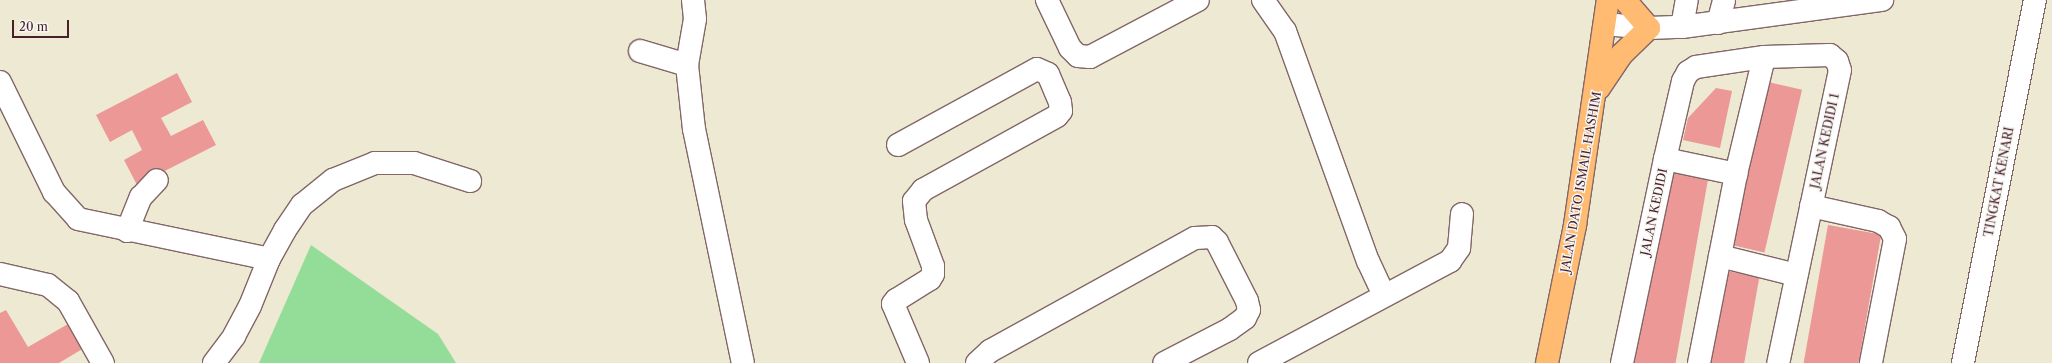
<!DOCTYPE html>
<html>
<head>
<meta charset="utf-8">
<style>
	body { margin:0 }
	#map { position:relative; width:2052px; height:363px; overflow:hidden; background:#eee9d3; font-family:"Libre Caslon Text",serif }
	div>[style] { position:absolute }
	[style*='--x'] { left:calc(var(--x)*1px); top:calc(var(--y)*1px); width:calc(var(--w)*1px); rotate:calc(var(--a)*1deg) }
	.green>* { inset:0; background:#93dd98 }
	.building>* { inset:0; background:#eb9896; transform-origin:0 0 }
	.roads { filter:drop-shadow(1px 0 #836666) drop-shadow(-1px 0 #836666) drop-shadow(0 1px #836666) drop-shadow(0 -1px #836666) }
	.minor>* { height:22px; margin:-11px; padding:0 11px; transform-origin:11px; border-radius:11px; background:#fff }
	.major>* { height:22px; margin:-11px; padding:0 11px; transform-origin:11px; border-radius:11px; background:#ffbb71 }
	span { translate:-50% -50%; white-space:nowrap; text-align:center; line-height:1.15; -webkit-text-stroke:3px #f6f6f2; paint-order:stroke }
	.street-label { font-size:12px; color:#4a1f2b }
	.scale { position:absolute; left:12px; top:20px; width:57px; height:18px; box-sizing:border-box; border:2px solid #4a1f2b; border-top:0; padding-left:5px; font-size:12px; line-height:14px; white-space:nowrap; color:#4a1f2b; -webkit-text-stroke:3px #f6f6f2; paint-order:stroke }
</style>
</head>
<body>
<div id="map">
	<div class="green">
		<div style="clip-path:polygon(311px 245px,438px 334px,456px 363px,259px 363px)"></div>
	</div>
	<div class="building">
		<div style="clip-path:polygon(177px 73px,192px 102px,161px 118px,171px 136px,203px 120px,216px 145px,137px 185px,124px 160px,142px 150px,132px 130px,110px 142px,96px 115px)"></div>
		<div style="left:1764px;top:81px;width:39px;height:167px;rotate:13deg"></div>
		<div style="clip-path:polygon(1716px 88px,1732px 91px,1720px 148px,1683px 140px,1688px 118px)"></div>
		<div style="left:1667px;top:170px;width:42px;height:197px;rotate:10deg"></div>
		<div style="left:1828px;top:225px;width:54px;height:140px;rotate:10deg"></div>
		<div style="left:1721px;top:270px;width:39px;height:95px;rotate:10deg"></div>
		<div style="clip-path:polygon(6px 310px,28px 347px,75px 320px,89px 345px,59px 363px,0 363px,0 313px)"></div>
	</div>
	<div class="roads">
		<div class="minor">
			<div style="--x:693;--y:0;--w:19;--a:84"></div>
			<div style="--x:695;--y:19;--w:47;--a:99.9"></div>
			<div style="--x:687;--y:65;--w:64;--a:83.8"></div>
			<div style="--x:694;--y:129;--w:239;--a:78.2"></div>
			<div style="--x:1047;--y:0;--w:53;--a:64.4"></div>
			<div style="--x:1070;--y:48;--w:11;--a:45"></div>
			<div style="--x:1078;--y:56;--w:12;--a:5"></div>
			<div style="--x:1090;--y:57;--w:122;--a:-27.8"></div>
			<div style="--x:1263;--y:0;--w:38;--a:55"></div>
			<div style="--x:1285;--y:31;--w:245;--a:70.2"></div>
			<div style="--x:1368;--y:261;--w:38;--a:65"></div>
			<div style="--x:1718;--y:23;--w:24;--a:-75"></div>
			<div style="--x:1605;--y:24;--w:44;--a:5.2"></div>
			<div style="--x:1649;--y:28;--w:33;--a:-2"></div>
			<div style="--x:1682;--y:27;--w:202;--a:-7.7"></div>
			<div style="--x:1682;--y:27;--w:27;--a:-80"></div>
			<div style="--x:640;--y:51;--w:49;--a:16.6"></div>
			<div style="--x:0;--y:82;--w:123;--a:63.9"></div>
			<div style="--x:54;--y:192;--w:36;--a:48"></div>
			<div style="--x:78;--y:219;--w:195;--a:11.8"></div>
			<div style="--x:898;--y:145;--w:158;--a:-28.7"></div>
			<div style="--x:1037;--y:69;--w:12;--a:24"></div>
			<div style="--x:1048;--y:74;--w:30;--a:67"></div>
			<div style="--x:1060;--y:102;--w:9;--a:84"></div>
			<div style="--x:1061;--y:111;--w:6;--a:129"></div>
			<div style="--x:1057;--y:116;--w:153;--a:151.1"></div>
			<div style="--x:923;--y:190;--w:14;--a:129"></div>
			<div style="--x:914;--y:201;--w:19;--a:84"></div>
			<div style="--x:916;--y:220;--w:49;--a:69.7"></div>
			<div style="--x:933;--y:266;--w:8;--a:90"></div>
			<div style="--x:933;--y:274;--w:6;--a:121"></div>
			<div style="--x:930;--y:279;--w:40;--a:148"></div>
			<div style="--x:896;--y:300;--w:5;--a:127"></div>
			<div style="--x:893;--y:304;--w:64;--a:67"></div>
			<div style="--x:1665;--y:159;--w:73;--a:11.9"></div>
			<div style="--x:1811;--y:206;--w:69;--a:12.6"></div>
			<div style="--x:1878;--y:221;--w:13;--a:29"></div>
			<div style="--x:1889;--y:227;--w:13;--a:63"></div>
			<div style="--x:1895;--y:239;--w:126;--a:101"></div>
			<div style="--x:127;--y:231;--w:37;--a:-68"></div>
			<div style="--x:141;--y:197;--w:23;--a:-47"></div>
			<div style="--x:1720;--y:256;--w:78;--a:14"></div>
			<div style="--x:0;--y:274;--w:49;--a:12.9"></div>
			<div style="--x:48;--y:285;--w:26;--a:39"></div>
			<div style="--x:68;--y:301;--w:71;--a:60.6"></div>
			<div style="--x:214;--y:363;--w:34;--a:-53"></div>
			<div style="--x:234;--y:336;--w:34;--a:-62"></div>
			<div style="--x:250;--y:306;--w:51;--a:-68"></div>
			<div style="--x:269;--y:259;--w:33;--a:-61"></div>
			<div style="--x:285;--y:230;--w:30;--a:-56"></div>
			<div style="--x:302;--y:205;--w:40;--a:-39"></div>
			<div style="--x:333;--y:180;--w:45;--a:-22"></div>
			<div style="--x:375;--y:163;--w:39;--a:0"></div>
			<div style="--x:414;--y:163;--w:59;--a:17.8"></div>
			<div style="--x:977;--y:363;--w:18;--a:-43"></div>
			<div style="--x:990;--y:351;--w:234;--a:-28.9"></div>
			<div style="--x:1195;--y:238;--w:17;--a:-3"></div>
			<div style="--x:1212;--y:237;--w:7;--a:45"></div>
			<div style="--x:1217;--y:242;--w:66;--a:63"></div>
			<div style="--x:1247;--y:301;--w:9;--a:77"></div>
			<div style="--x:1249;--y:310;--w:9;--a:117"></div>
			<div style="--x:1245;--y:318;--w:19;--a:144"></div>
			<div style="--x:1230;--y:329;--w:74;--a:152.7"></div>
			<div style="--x:1259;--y:363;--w:217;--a:-28.1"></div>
			<div style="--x:1450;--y:261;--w:16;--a:-55"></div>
			<div style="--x:1459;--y:248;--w:34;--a:-85"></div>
			<div style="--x:1622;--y:363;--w:208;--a:-78.1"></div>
			<div style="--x:1665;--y:159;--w:80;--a:-77"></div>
			<div style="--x:1683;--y:81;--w:10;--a:-61"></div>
			<div style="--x:1688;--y:72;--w:9;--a:-32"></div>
			<div style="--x:1696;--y:67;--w:69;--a:-8.4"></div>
			<div style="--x:1764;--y:57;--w:66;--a:-1.7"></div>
			<div style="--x:1830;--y:55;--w:9;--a:41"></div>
			<div style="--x:1837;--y:61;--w:9;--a:72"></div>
			<div style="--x:1840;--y:70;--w:299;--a:101.9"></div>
			<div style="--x:1699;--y:363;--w:193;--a:-78.9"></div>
			<div style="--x:1736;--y:174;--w:120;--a:-76.5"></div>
			<div style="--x:1963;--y:363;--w:370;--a:-78.8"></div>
		</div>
		<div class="major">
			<div style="--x:1599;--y:88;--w:40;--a:-56"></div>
			<div style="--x:1621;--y:55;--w:39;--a:-44"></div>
			<div style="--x:1649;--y:28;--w:37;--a:-131"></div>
			<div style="--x:1547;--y:363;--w:141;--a:-78.5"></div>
			<div style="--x:1575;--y:225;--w:227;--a:-81.7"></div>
		</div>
	</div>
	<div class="street-label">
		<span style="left:1825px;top:141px;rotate:-78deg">JALAN KEDIDI 1</span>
		<span style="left:1581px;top:182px;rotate:-80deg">JALAN DATO ISMAIL HASHIM</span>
		<span style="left:1999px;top:182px;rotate:-79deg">TINGKAT KENARI</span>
		<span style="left:1654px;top:212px;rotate:-78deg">JALAN KEDIDI</span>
	</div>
	<div class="scale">20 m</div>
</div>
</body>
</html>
